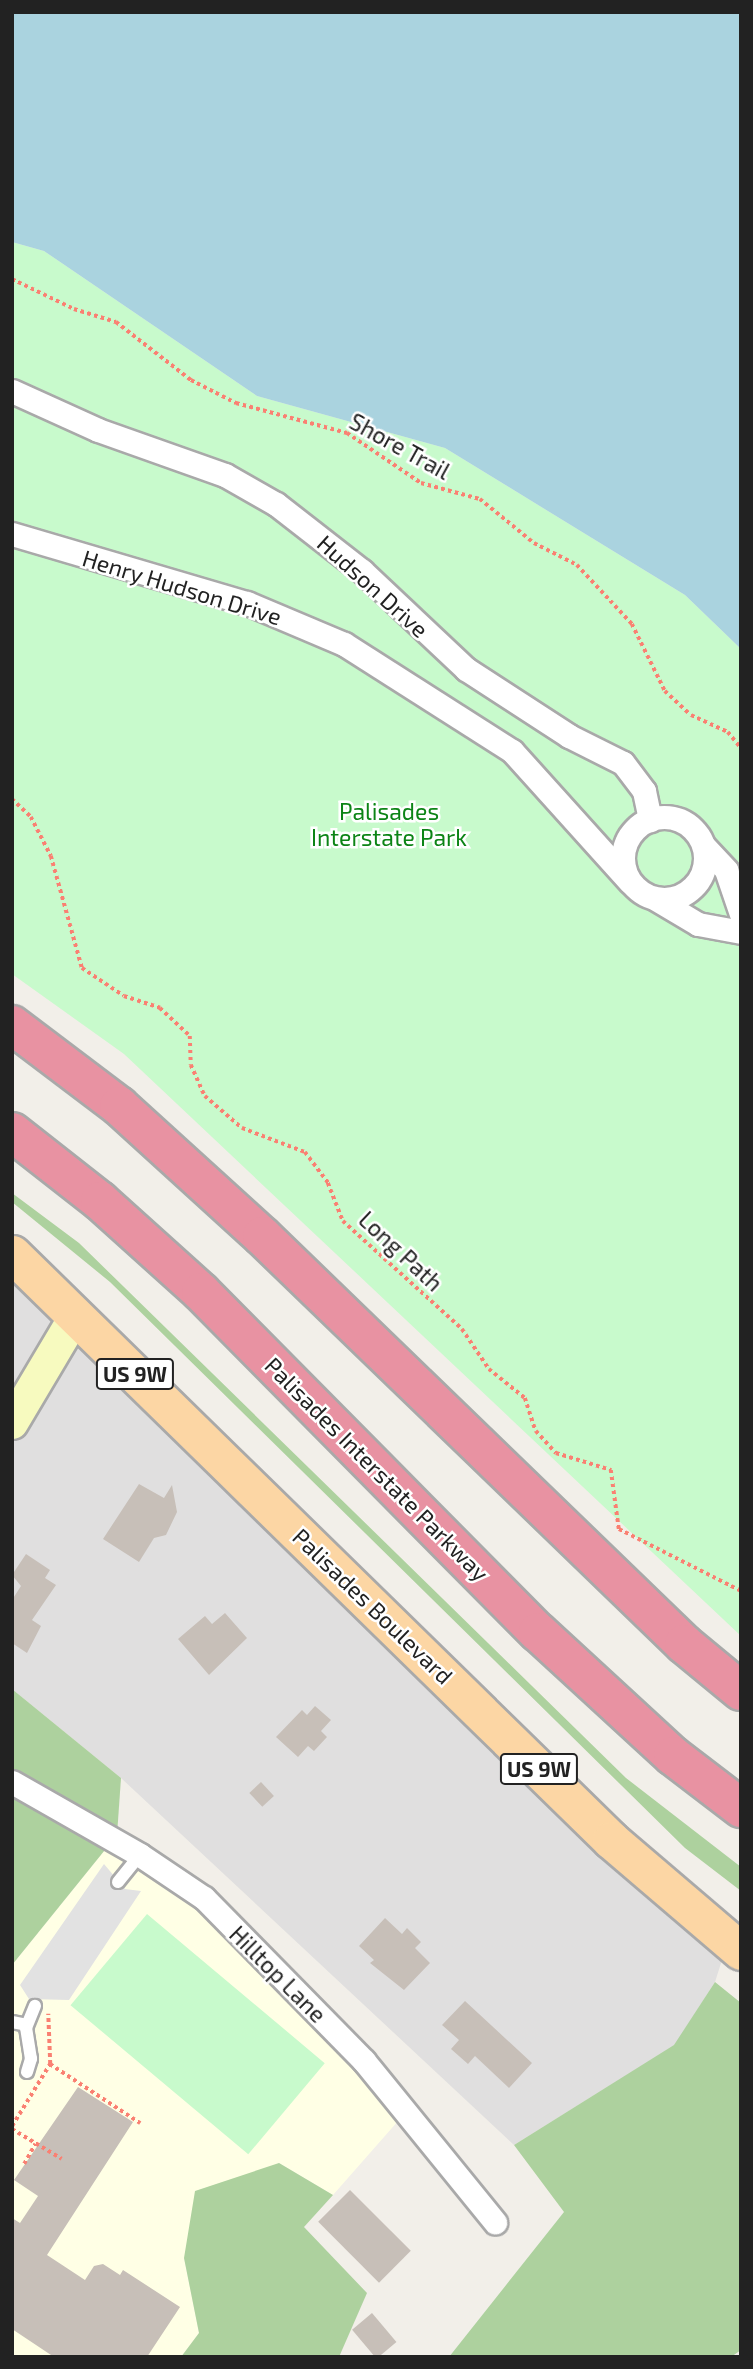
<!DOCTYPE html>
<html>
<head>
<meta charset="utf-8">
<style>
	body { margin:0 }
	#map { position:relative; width:753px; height:2369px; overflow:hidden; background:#f2efe9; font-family:"Exo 2",sans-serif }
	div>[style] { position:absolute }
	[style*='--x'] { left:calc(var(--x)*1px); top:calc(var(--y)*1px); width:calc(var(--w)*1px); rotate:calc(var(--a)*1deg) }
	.residential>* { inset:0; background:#e0dfdf }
	.education>* { inset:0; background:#ffffe5 }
	.forest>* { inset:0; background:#add19e }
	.park>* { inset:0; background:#c8facc; transform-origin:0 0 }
	.parking>* { inset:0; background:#e2e2e2 }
	.water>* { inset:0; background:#aad3df }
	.building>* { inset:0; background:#c7bfb8; transform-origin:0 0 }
	.path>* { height:3.5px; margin-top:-1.75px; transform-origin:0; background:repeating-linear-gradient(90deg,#fa8072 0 3.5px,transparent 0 7px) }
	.roads { filter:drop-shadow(2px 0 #a9a9a9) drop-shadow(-2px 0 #a9a9a9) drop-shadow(0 2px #a9a9a9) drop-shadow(0 -2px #a9a9a9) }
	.lane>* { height:12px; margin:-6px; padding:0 6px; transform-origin:6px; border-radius:6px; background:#fff }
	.street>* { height:23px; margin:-11.5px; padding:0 11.5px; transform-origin:11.5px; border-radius:11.5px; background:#fff }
	.street>.ring { margin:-11.5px; padding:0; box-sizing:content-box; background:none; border:23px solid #fff; border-radius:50% }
	.secondary>* { height:32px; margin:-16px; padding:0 16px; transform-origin:16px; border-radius:16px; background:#f7fabf }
	.primary>* { height:37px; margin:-18.5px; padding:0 18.5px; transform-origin:18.5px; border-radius:18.5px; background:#fcd6a4 }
	.highway>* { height:38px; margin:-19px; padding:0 19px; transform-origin:19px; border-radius:19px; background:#e892a2 }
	span { translate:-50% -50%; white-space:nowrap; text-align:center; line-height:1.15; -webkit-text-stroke:5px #fff; paint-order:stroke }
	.shield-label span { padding:2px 5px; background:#fff; border:2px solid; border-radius:5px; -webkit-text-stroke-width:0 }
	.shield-label { font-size:21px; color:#222; font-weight:700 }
	.street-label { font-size:23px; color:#222 }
	.park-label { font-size:23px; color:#0c8416 }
	.frame { position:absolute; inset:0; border:14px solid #222; pointer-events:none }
</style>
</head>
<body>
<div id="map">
	<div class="residential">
		<div style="clip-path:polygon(12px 1254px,728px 1941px,715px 1982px,675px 2045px,514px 2145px,121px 1778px,12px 1689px)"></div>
	</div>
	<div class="education">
		<div style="clip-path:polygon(113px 1840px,173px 1876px,406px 2112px,333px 2195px,279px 2163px,184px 2258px,199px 2333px,181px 2357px,12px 2357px,12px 1965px)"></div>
	</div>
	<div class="forest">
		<div style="clip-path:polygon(12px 1193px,79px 1243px,626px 1778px,741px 1867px,741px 1891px,685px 1848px,110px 1282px,12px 1202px)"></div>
		<div style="clip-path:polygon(12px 1689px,121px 1778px,117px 1835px,12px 1965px)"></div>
		<div style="clip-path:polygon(715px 1982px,741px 2003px,741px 2350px,731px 2357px,449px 2357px,564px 2212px,514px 2145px,674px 2045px)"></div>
		<div style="clip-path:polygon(279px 2163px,333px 2195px,304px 2227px,367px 2293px,339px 2357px,181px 2357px,199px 2333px,184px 2258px,195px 2191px)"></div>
	</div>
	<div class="park">
		<div style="clip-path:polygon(12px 242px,44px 251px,257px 396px,445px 448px,685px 595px,741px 649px,741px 1636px,124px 1054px,12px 974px)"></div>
		<div style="left:147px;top:1914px;width:232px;height:119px;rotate:40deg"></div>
	</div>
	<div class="parking">
		<div style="clip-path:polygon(104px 1864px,125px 1889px,141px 1891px,69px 2000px,29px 1999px,20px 1985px)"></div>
	</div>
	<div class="water">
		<div style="clip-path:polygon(12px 12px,741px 12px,741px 649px,685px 595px,445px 448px,257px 396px,44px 251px,12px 242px)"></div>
	</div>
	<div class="building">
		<div style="clip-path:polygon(139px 1484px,164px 1498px,172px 1485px,177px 1512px,166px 1535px,154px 1538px,139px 1562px,103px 1539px)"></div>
		<div style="clip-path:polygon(26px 1554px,50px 1570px,45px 1578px,56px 1585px,32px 1620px,41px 1626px,27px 1653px,12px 1643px,12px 1600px,21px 1586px,12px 1575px)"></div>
		<div style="clip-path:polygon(225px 1613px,247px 1638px,209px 1675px,178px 1639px,205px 1616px,212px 1624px)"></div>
		<div style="clip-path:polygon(315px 1706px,331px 1720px,321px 1731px,327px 1737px,314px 1751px,308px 1746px,298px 1757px,276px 1737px,302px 1710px,307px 1715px)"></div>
		<div style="left:261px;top:1782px;width:19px;height:16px;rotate:47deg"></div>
		<div style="clip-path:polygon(385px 1918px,402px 1934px,407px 1928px,421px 1942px,415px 1948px,430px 1963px,404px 1990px,370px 1963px,374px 1960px,359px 1946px)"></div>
		<div style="clip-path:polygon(465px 2001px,532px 2063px,509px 2088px,475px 2056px,468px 2064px,451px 2049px,459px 2040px,442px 2025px)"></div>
		<div style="clip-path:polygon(78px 2087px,133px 2122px,47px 2255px,85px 2280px,94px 2266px,103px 2264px,120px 2275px,123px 2270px,180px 2307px,147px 2357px,54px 2357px,12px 2329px,12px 2218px,20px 2223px,38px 2196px,14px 2180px)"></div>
		<div style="left:350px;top:2190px;width:86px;height:45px;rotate:45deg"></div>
		<div style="left:372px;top:2313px;width:38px;height:26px;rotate:50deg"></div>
	</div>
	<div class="path">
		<div style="--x:12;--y:279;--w:69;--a:25.8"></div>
		<div style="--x:74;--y:309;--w:44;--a:17.2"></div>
		<div style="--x:116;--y:322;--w:95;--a:37.7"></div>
		<div style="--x:191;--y:380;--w:51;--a:27.1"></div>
		<div style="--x:236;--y:403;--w:115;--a:15.1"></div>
		<div style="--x:347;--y:433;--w:89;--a:34"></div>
		<div style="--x:421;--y:483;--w:61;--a:15.2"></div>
		<div style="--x:480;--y:499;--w:70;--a:39.2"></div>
		<div style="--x:534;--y:543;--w:48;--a:27.1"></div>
		<div style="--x:577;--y:565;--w:81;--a:47"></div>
		<div style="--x:632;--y:624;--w:75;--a:63.8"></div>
		<div style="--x:665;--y:691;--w:35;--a:43"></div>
		<div style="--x:691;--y:715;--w:41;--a:24.7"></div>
		<div style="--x:728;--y:732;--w:21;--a:51"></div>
		<div style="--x:12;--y:799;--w:26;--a:43"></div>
		<div style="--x:31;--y:817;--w:44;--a:62.9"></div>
		<div style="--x:51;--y:856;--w:116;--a:74.5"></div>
		<div style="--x:82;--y:968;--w:50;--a:33.7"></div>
		<div style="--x:124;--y:996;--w:38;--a:18"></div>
		<div style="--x:160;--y:1008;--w:41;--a:43"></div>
		<div style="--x:190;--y:1036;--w:29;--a:88"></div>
		<div style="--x:191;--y:1065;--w:34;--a:66"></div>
		<div style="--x:205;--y:1096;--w:49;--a:40.9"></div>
		<div style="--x:242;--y:1128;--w:67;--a:20.9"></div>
		<div style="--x:305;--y:1152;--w:39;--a:53"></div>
		<div style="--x:328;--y:1183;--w:41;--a:68.5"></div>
		<div style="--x:343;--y:1221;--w:161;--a:42.2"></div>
		<div style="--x:462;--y:1329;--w:48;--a:56"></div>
		<div style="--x:489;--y:1369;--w:46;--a:38.9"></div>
		<div style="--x:525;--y:1398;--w:35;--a:72"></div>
		<div style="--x:536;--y:1431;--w:30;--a:48"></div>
		<div style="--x:556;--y:1453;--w:58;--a:17.2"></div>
		<div style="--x:611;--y:1470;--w:60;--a:82.3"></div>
		<div style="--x:619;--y:1529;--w:137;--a:26.9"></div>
		<div style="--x:50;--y:2064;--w:108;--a:33.2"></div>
		<div style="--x:12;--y:2126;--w:73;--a:-58.5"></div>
		<div style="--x:50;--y:2064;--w:50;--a:-92.3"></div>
		<div style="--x:12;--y:2129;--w:58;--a:31"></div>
		<div style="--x:24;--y:2164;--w:23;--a:-61"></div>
	</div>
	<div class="roads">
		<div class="lane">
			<div style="--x:118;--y:1882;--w:35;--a:-51"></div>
			<div style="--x:12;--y:2022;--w:15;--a:11"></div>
			<div style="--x:27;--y:2072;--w:14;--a:-73"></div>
			<div style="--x:31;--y:2059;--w:31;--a:-99"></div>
			<div style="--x:26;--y:2028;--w:24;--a:-68"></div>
		</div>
		<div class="street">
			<div style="--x:12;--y:391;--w:94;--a:24.4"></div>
			<div style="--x:98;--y:430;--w:135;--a:19.5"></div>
			<div style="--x:225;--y:475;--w:59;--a:29.6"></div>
			<div style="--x:276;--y:504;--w:109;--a:37.9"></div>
			<div style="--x:362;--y:571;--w:143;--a:43.3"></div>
			<div style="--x:466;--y:669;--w:123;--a:33"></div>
			<div style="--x:569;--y:736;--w:60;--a:26.6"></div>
			<div style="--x:623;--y:763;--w:35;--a:53"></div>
			<div style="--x:644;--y:791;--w:30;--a:78"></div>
			<div style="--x:12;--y:534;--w:245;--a:16.4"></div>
			<div style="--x:247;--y:603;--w:105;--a:22.9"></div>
			<div style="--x:344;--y:644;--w:199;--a:32.5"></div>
			<div style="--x:512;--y:751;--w:176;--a:48"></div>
			<div class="ring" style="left:623px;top:817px;width:59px;height:59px"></div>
			<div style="--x:704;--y:846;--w:33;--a:47"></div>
			<div style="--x:726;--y:870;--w:46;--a:71.2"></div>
			<div style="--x:656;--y:899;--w:49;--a:30.8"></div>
			<div style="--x:698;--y:924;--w:44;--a:10.5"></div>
			<div style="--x:12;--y:1782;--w:147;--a:29.7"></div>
			<div style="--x:140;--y:1855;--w:77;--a:33.9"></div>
			<div style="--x:204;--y:1898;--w:228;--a:45.5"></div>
			<div style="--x:364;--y:2061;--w:208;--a:50.9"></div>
		</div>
		<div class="secondary">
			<div style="--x:12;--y:1423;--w:126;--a:-59.3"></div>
		</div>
		<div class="primary">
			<div style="--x:12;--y:1254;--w:838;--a:44.37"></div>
			<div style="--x:611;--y:1840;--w:171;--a:40.5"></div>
		</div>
		<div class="highway">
			<div style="--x:12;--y:1025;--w:134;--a:37.1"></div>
			<div style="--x:119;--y:1106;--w:193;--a:42.3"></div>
			<div style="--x:262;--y:1236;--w:587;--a:44.03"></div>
			<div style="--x:684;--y:1644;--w:74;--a:39.5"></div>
			<div style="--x:12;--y:1132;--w:112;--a:38.1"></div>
			<div style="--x:100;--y:1201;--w:136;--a:42"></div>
			<div style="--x:201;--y:1292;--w:479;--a:45.3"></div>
			<div style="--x:538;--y:1632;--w:183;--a:42.6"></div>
			<div style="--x:673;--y:1756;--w:86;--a:37.4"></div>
		</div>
	</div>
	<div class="shield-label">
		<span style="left:135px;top:1374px">US 9W</span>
		<span style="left:539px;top:1769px">US 9W</span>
	</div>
	<div class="street-label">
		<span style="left:400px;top:446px;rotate:29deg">Shore Trail</span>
		<span style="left:373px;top:586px;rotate:42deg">Hudson Drive</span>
		<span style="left:182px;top:587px;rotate:17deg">Henry Hudson Drive</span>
		<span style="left:401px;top:1251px;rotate:43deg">Long Path</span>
		<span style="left:377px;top:1469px;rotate:45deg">Palisades Interstate Parkway</span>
		<span style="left:373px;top:1606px;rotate:44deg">Palisades Boulevard</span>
		<span style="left:278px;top:1974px;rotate:45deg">Hilltop Lane</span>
	</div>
	<div class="park-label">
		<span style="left:389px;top:824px">Palisades<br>Interstate Park</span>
	</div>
	<div class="frame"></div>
</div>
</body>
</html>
